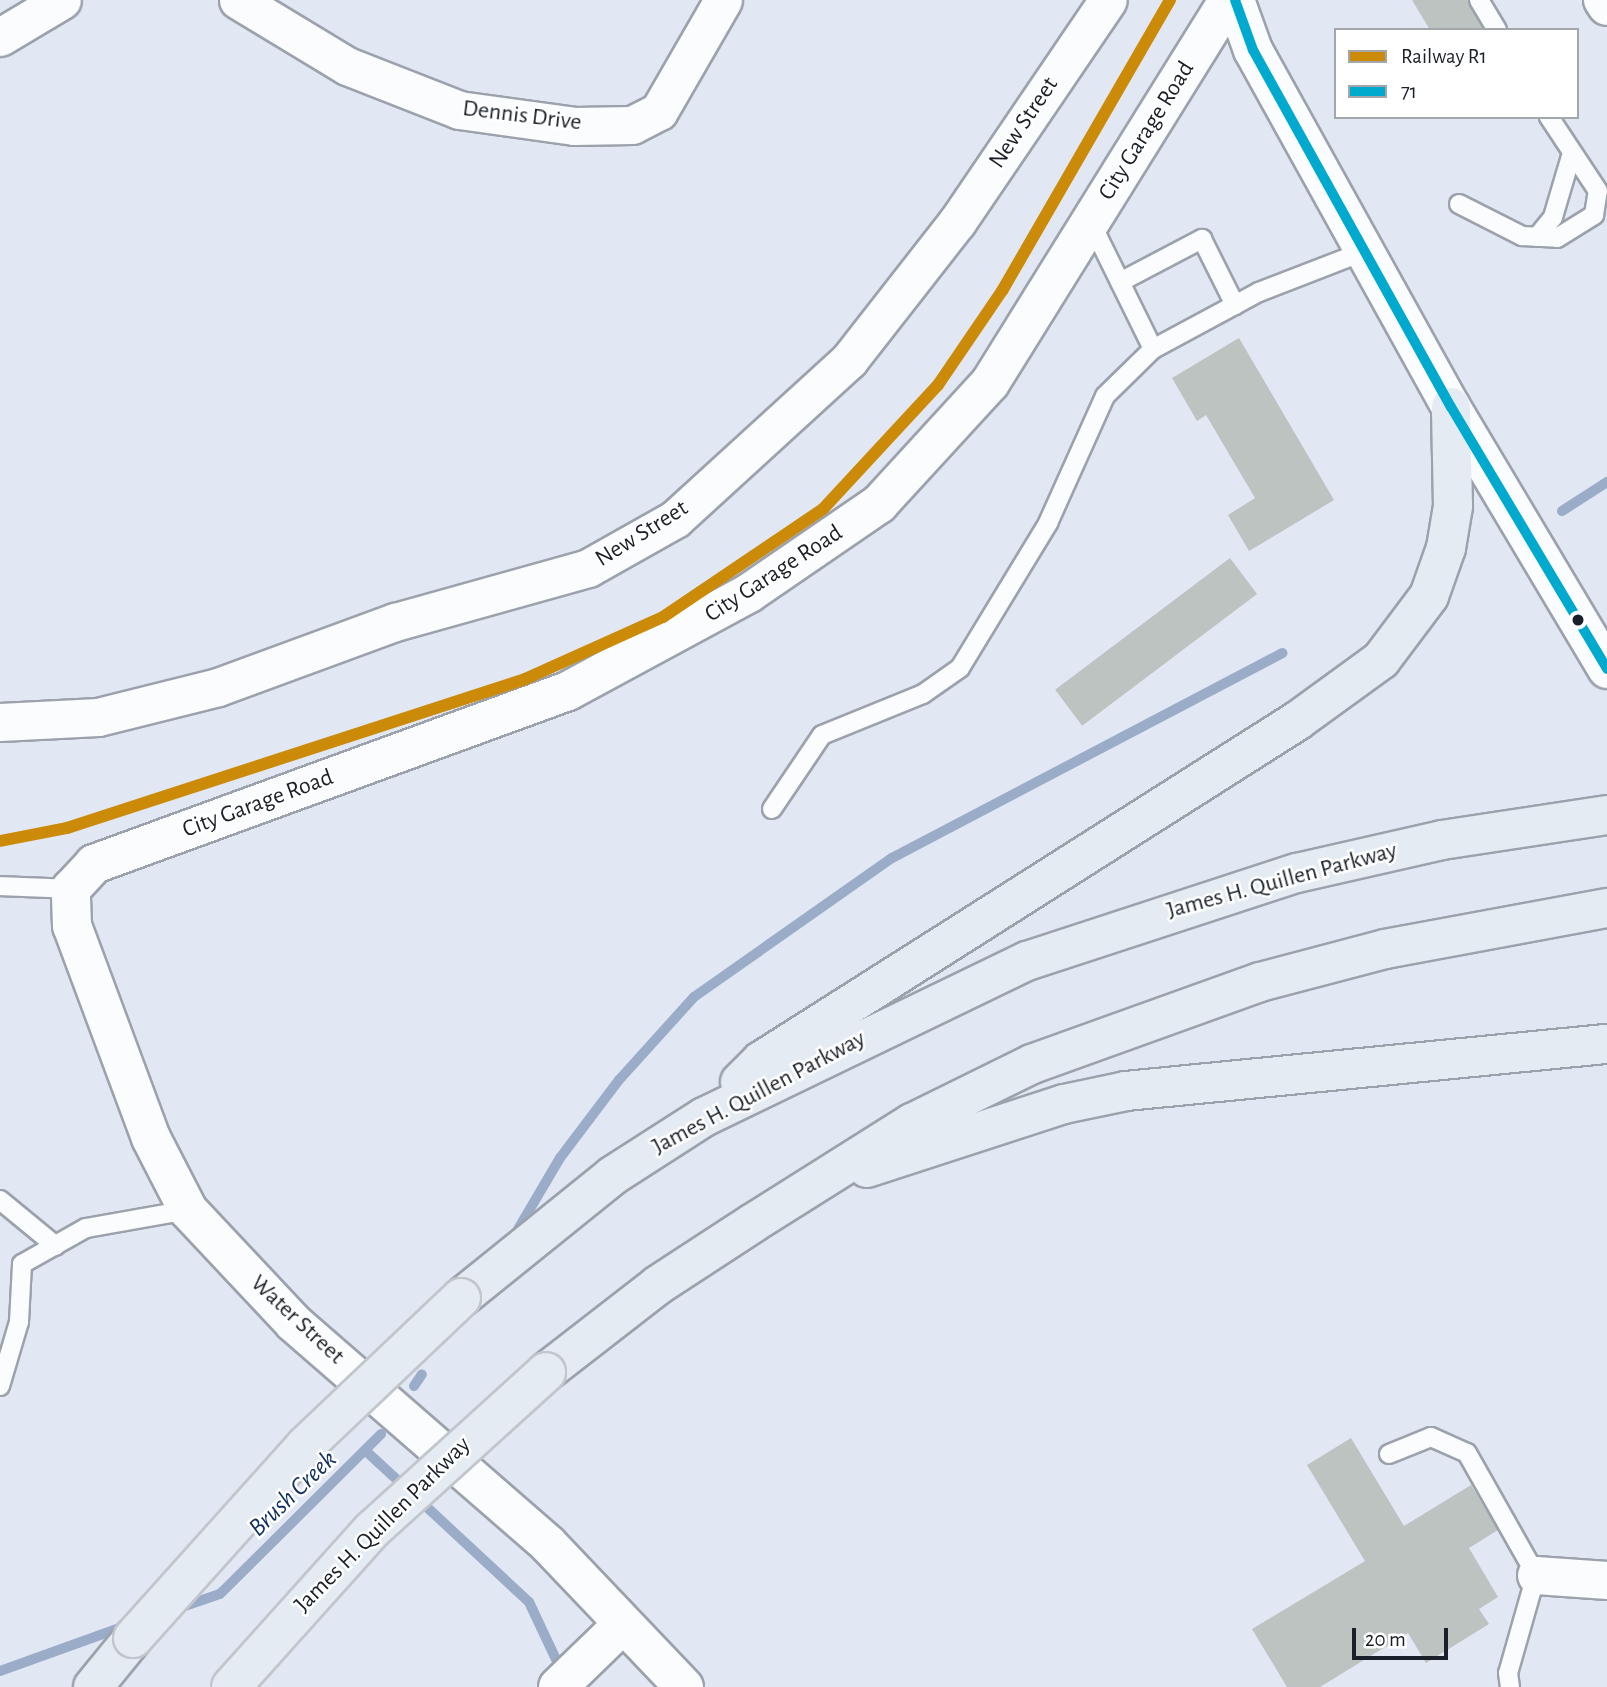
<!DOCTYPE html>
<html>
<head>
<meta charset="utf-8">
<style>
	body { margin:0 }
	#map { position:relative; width:1607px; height:1687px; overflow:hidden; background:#e1e8f4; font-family:"Alegreya Sans",sans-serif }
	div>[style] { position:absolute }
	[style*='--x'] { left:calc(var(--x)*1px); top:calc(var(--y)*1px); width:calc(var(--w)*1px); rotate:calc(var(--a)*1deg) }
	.stream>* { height:10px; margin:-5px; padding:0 5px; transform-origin:5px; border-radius:5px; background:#9aacc8 }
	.building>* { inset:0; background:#bdc3c0; transform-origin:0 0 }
	.roads { filter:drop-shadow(2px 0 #9ca2ac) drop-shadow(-2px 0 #9ca2ac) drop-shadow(0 2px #9ca2ac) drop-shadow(0 -2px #9ca2ac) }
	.lane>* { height:18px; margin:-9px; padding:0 9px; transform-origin:9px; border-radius:9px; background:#fafcfd }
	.street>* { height:37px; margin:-18.5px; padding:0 18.5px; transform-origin:18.5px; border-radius:18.5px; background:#fafcfd }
	.secondary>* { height:38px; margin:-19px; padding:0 19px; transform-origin:19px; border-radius:19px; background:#fafcfd }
	.highway>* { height:38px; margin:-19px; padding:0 19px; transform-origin:19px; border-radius:19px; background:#e5ebf3 }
	.bridges { filter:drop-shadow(2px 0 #c2c6cc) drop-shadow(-2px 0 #c2c6cc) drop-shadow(0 2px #c2c6cc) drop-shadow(0 -2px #c2c6cc) }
	.highway-bridge>* { height:38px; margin:-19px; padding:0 19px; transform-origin:19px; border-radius:19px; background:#e5ebf3 }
	.bus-1>* { height:10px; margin:-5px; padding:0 5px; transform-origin:5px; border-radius:5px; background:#00a9ce }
	.rail-1>* { height:12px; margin:-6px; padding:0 6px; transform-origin:6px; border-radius:6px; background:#cb8b08 }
	.dots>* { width:19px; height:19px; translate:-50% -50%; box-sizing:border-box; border:4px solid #fff; border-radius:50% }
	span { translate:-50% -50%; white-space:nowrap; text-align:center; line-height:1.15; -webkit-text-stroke:5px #fff; paint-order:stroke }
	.street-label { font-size:24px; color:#1a202a }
	.water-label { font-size:26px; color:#143360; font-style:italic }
	.legend { position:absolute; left:1334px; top:28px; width:245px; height:91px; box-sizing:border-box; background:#fff; border:2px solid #a3a6aa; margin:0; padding:9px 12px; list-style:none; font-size:21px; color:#1a202a }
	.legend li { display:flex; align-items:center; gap:14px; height:35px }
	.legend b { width:35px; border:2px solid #a3a6aa }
	.scale { position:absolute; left:1352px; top:1628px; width:96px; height:32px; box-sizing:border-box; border:4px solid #1a202a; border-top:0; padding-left:9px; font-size:21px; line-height:24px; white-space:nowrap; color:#1a202a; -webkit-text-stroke:5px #fff; paint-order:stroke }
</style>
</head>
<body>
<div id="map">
	<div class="stream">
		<div style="--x:1562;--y:511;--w:54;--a:-32.8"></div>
		<div style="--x:514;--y:1236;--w:91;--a:-59.5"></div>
		<div style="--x:560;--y:1158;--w:98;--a:-52.9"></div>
		<div style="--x:619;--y:1080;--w:112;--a:-47.9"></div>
		<div style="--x:694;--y:997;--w:242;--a:-35.1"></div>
		<div style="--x:892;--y:858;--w:441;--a:-27.7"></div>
		<div style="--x:414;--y:1386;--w:14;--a:-56"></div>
		<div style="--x:368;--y:1453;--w:52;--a:42.6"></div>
		<div style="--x:417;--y:1498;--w:153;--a:42.9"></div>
		<div style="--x:529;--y:1602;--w:77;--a:64.8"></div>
		<div style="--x:179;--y:1608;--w:43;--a:-18.9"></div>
		<div style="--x:220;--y:1594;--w:227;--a:-44.8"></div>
		<div style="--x:0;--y:1671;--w:133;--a:-19.8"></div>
	</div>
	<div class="building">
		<div style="clip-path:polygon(1412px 0,1468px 0,1486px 30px,1430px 30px)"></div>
		<div style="clip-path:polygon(1239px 338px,1334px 500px,1249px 551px,1228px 515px,1255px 498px,1206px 415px,1197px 421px,1172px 378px)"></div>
		<div style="left:1230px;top:558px;width:45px;height:219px;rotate:53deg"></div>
		<div style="clip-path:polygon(1351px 1438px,1404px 1526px,1471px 1485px,1498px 1530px,1469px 1548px,1498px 1597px,1479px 1609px,1489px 1624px,1426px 1663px,1408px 1633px,1320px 1687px,1287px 1687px,1252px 1629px,1365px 1561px,1307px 1465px)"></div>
	</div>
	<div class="roads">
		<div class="lane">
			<div style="--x:1479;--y:0;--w:35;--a:59"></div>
			<div style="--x:1459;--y:204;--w:71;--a:26.9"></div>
			<div style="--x:1522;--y:236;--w:35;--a:3"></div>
			<div style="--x:1557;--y:238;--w:44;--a:-31.9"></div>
			<div style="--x:1594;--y:215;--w:24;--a:-81"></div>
			<div style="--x:1598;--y:191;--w:89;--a:-123.5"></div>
			<div style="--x:1091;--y:223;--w:140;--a:63.8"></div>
			<div style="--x:1153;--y:349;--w:120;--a:-28.3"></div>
			<div style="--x:1259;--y:292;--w:114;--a:-21.1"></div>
			<div style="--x:1537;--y:237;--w:26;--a:-51"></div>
			<div style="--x:1553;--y:217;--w:67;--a:-73.5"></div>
			<div style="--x:1120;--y:282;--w:93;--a:-27.7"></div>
			<div style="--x:1202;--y:239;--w:74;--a:63.4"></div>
			<div style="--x:772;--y:809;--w:89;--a:-56"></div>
			<div style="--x:822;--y:735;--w:109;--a:-22.1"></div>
			<div style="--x:923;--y:694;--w:45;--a:-35.1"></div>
			<div style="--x:960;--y:668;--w:170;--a:-58.7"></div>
			<div style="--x:1048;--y:523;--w:139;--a:-65.8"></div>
			<div style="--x:1105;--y:396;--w:67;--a:-44.4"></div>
			<div style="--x:0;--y:886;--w:71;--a:2.4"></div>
			<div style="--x:0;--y:1200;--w:72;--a:39.4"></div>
			<div style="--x:0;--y:1386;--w:67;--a:-73.5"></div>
			<div style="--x:19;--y:1322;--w:58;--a:-87"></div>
			<div style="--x:22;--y:1264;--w:73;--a:-29.4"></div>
			<div style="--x:86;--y:1228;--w:104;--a:-10"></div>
			<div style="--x:1389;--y:1454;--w:45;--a:-22"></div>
			<div style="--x:1431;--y:1437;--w:39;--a:24"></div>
			<div style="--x:1467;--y:1453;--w:140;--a:60.5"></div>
			<div style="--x:1536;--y:1575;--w:102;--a:105.9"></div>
			<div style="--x:1508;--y:1673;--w:14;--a:82"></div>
		</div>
		<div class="street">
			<div style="--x:238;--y:0;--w:127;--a:31.2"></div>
			<div style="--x:347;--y:66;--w:120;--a:21.4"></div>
			<div style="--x:459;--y:110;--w:116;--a:7.9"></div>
			<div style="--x:574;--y:126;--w:58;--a:-1"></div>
			<div style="--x:632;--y:125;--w:30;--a:-27"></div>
			<div style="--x:659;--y:111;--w:128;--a:-60"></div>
			<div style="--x:0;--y:37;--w:72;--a:-30.8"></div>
			<div style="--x:0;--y:722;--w:98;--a:-2.9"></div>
			<div style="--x:98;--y:717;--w:124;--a:-14"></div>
			<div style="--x:218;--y:687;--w:189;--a:-20.2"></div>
			<div style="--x:395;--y:622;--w:200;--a:-15.6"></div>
			<div style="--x:588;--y:568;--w:100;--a:-29.4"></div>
			<div style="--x:675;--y:519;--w:236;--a:-42.4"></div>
			<div style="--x:849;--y:360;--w:175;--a:-52"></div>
			<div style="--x:957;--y:222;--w:268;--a:-55.8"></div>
			<div style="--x:1536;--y:1575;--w:71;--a:4"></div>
		</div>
		<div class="secondary">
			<div style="--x:1235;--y:0;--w:53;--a:70.2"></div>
			<div style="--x:1253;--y:50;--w:408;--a:61"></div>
			<div style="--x:1451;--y:407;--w:305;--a:59.2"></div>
			<div style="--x:1603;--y:0;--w:7;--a:56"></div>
			<div style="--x:558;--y:1687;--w:89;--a:-44.1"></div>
			<div style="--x:684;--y:1687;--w:197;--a:-133.6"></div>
			<div style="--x:548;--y:1544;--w:337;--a:-139"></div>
			<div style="--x:294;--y:1323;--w:155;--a:-133.2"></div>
			<div style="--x:188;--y:1210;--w:81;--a:-117.2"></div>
			<div style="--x:151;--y:1138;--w:226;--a:-110.4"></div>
			<div style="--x:72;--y:926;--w:37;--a:-92"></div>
			<div style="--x:71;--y:889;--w:34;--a:-47"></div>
			<div style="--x:94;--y:864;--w:505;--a:-20.05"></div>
			<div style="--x:568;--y:691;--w:206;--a:-28.4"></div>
			<div style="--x:749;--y:593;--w:158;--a:-34.4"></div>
			<div style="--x:879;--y:504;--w:164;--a:-47.5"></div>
			<div style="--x:990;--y:383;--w:451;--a:-58.1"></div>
		</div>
		<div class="highway">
			<div style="--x:740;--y:1082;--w:30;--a:-45"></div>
			<div style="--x:761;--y:1061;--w:635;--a:-32.39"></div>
			<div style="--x:1297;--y:721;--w:104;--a:-36"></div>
			<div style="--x:1381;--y:660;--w:80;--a:-53.1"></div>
			<div style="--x:1429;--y:596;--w:51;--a:-70.5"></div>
			<div style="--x:1446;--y:548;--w:43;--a:-80.5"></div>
			<div style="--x:1453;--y:506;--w:99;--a:-91.2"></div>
			<div style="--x:867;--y:1168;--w:207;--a:-18"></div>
			<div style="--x:1064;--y:1104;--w:63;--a:-11.8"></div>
			<div style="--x:1126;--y:1091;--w:483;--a:-5.6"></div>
			<div style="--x:461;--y:1298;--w:194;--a:-38.9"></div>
			<div style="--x:612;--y:1176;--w:109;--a:-32.7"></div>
			<div style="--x:704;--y:1117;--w:359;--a:-25.8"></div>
			<div style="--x:1027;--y:961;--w:284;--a:-18.1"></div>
			<div style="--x:1297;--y:873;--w:149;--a:-12.8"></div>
			<div style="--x:1442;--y:840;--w:167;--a:-8.6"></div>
			<div style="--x:546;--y:1372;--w:142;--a:-37.8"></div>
			<div style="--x:658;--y:1285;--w:113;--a:-33.1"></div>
			<div style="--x:753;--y:1223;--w:188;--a:-32.2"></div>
			<div style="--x:912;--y:1123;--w:134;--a:-26.2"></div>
			<div style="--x:1032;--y:1064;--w:242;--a:-19.8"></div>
			<div style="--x:1260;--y:982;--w:129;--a:-14.8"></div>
			<div style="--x:1385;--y:949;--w:226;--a:-10.5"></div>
			<div style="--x:93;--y:1687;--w:63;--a:-50.8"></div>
		</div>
	</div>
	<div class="bridges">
		<div class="highway-bridge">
			<div style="--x:133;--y:1638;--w:258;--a:-48.1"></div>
			<div style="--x:305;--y:1446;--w:215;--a:-43.5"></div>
			<div style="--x:231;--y:1687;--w:211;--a:-48.1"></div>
			<div style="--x:372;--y:1530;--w:235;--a:-42.2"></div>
		</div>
	</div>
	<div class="bus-1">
		<div style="--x:1235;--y:0;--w:53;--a:70.2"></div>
		<div style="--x:1253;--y:50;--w:408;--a:61"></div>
		<div style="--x:1451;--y:407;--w:305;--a:59.2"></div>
	</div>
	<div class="rail-1">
		<div style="--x:0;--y:841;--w:68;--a:-11"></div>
		<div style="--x:67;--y:828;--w:482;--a:-18"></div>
		<div style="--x:525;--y:679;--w:151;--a:-24.2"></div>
		<div style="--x:663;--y:617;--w:193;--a:-34"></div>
		<div style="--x:823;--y:509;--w:169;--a:-47.2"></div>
		<div style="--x:938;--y:385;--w:114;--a:-55.8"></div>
		<div style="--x:1002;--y:291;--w:336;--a:-60"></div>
	</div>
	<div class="dots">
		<div style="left:1578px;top:620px;background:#1a202a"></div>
	</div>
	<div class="street-label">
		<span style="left:522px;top:116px;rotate:7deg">Dennis Drive</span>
		<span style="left:1024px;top:123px;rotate:-56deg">New Street</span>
		<span style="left:1147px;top:131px;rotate:-58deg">City Garage Road</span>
		<span style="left:642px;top:534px;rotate:-32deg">New Street</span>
		<span style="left:774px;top:574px;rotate:-33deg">City Garage Road</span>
		<span style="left:258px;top:804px;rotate:-20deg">City Garage Road</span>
		<span style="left:1282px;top:881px;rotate:-15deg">James H. Quillen Parkway</span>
		<span style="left:759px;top:1093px;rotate:-28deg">James H. Quillen Parkway</span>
		<span style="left:297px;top:1320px;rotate:43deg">Water Street</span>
		<span style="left:383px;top:1525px;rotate:-45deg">James H. Quillen Parkway</span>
	</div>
	<div class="water-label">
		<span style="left:293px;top:1494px;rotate:-44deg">Brush Creek</span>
	</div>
	<ul class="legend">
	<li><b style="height:9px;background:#cb8b08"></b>Railway R1</li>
	<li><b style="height:9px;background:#00a9ce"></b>71</li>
	</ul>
	<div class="scale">20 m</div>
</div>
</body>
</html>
